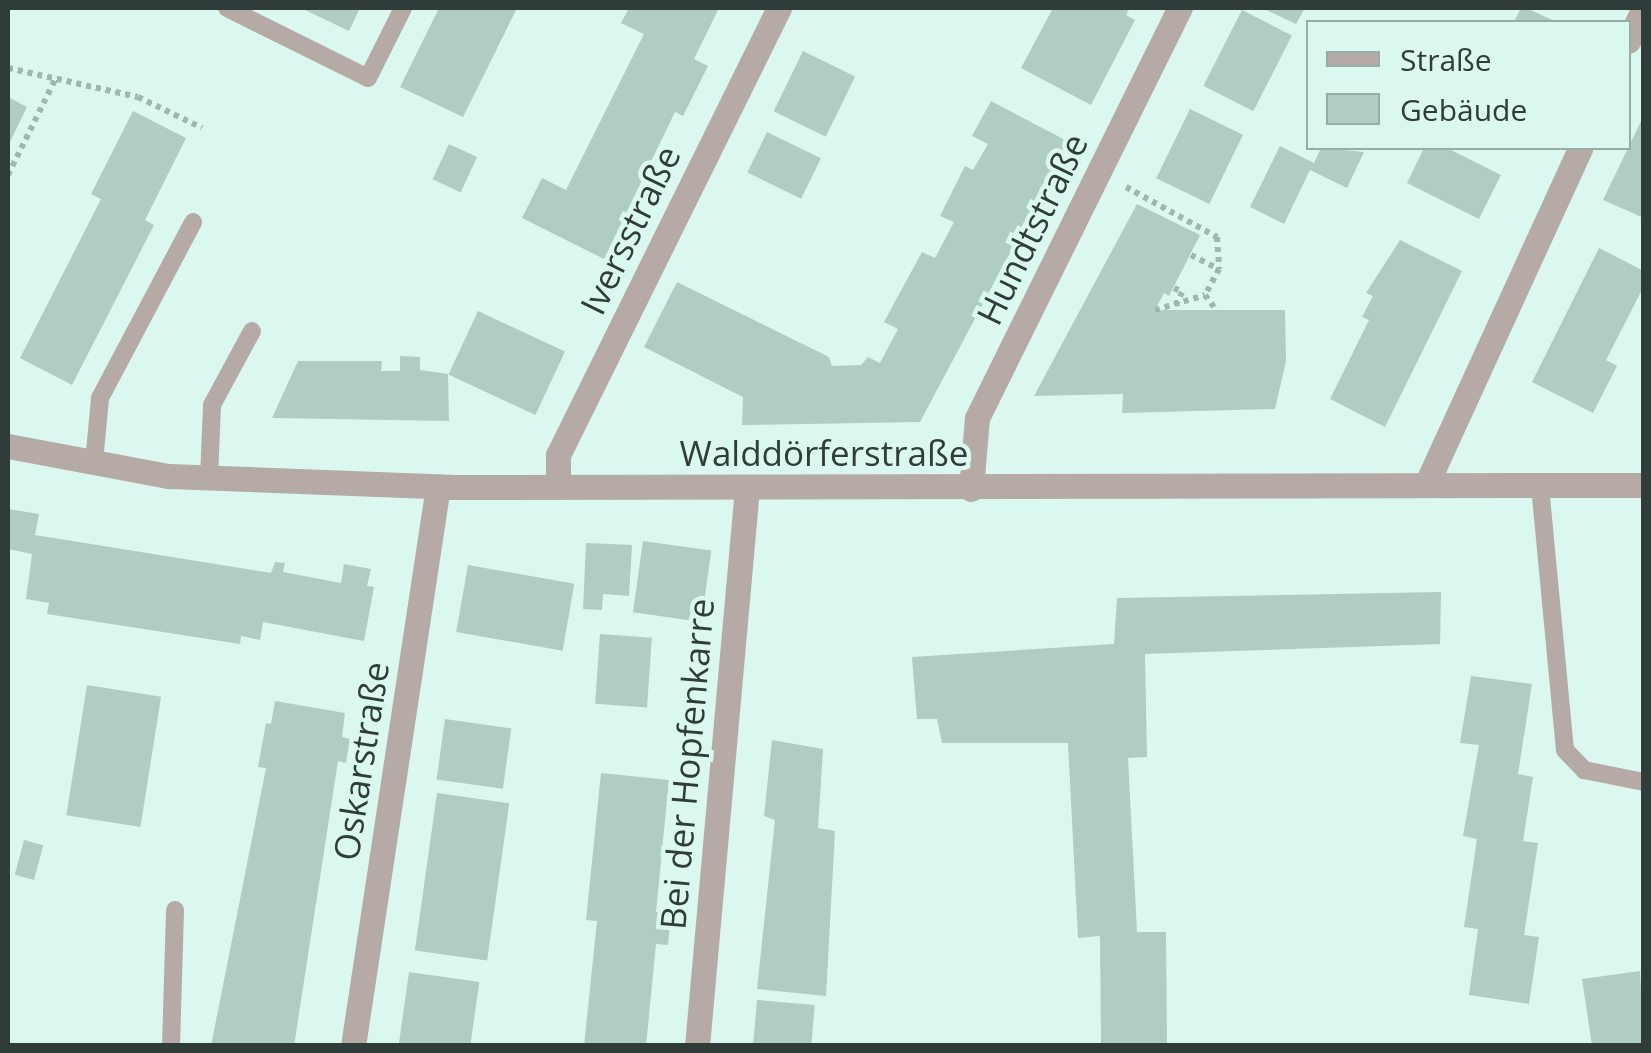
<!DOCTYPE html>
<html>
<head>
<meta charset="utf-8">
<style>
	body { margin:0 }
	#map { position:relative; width:1651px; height:1053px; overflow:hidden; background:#daf8f0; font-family:"Open Sans",sans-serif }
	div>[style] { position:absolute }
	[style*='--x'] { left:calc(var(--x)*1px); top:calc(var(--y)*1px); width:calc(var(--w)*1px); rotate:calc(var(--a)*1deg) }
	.building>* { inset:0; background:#afcdc5; transform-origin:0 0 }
	.path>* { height:6px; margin-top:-3px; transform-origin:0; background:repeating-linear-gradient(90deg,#9fb7b1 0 5px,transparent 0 10px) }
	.service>* { height:18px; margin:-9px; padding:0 9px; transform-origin:9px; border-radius:9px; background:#b6aaa6 }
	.minor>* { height:25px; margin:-12.5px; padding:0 12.5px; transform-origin:12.5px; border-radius:12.5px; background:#b6aaa6 }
	.tertiary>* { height:25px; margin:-12.5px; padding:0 12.5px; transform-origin:12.5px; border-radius:12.5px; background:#b6aaa6 }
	span { translate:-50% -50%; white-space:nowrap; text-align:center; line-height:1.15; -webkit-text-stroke:9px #daf8f0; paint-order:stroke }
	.street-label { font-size:35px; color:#303c39 }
	.frame { position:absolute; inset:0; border:10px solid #303c39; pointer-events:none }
	.legend { position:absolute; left:1306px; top:20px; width:325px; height:130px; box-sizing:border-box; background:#daf8f0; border:2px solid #96ada7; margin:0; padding:12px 18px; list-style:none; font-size:30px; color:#303c39 }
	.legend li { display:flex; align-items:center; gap:20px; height:50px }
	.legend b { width:50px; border:2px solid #96ada7 }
</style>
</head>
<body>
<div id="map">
	<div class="building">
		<div style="clip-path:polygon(301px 8px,360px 8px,349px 31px)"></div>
		<div style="clip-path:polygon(439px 8px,517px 8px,463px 117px,400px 87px)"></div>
		<div style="clip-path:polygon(629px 8px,719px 8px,694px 59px,708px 66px,683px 116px,675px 112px,604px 259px,522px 218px,542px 178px,566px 190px,644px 34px,621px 23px)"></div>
		<div style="clip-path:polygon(1053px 8px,1130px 8px,1126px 15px,1135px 20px,1091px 105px,1021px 68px)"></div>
		<div style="clip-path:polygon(1262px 8px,1305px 8px,1296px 24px)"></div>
		<div style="clip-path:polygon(1521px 8px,1526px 8px,1557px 22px,1514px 22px)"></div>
		<div style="left:1242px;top:10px;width:56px;height:85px;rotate:27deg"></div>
		<div style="left:803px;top:51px;width:58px;height:67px;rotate:26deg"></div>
		<div style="clip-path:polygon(8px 97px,27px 107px,8px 146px)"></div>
		<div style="clip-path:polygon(991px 101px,1069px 142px,920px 422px,742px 425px,743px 397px,644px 347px,677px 282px,829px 357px,832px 366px,861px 365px,868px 357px,880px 363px,898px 329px,884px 322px,922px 252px,935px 258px,954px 222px,940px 216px,965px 166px,973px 170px,988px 144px,972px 136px)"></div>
		<div style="left:1190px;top:109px;width:59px;height:77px;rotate:26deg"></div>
		<div style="clip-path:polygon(133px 111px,186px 138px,145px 220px,154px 225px,72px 385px,20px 358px,101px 199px,91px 194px)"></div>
		<div style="clip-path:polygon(1644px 115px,1644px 218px,1603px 200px)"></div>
		<div style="left:767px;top:132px;width:60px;height:45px;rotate:26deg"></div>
		<div style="left:449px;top:144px;width:31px;height:39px;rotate:25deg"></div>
		<div style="clip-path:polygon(1280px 146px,1314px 163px,1321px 148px,1364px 152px,1347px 188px,1310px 170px,1284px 224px,1250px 207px)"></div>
		<div style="clip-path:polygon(1424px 148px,1447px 148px,1501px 175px,1479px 219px,1407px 183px)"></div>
		<div style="clip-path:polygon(1137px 204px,1200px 235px,1169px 296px,1164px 293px,1155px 310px,1285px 310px,1286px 361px,1275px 409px,1122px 413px,1123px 394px,1034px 396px)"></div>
		<div style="clip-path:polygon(1400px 240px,1462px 271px,1385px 427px,1330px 399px,1369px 320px,1362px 317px,1373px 296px,1366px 293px)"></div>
		<div style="clip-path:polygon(1599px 248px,1644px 271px,1644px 286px,1606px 360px,1617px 366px,1593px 413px,1532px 382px)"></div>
		<div style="left:478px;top:311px;width:96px;height:70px;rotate:25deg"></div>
		<div style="clip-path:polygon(400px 356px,420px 357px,420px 370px,448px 374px,449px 421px,272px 418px,298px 361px,382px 361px,381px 371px,400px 371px)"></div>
		<div style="clip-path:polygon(8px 509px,39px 514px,35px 535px,271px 573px,275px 562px,285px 563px,283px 572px,341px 583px,344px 564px,371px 569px,367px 586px,374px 587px,364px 641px,263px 622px,260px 640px,241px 636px,240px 644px,47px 614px,49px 603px,26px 599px,32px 554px,8px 549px)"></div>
		<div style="left:643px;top:541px;width:69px;height:72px;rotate:8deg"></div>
		<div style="clip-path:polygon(586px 543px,632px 545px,629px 596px,603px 594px,602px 610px,583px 609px)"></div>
		<div style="left:468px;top:565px;width:108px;height:68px;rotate:10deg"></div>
		<div style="clip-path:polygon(1441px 592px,1440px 644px,1145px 654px,1147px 757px,1128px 758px,1137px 932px,1166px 932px,1167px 1046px,1101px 1046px,1100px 936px,1078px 938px,1068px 743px,942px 743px,937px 719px,917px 719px,912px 657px,1114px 644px,1117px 598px)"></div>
		<div style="left:600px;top:634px;width:52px;height:70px;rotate:4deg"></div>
		<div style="clip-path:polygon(1471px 676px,1532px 684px,1518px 774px,1533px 777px,1523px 841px,1538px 843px,1524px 935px,1539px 937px,1529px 1004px,1469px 995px,1478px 929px,1464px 927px,1477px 839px,1463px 836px,1479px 745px,1460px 743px)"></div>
		<div style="left:87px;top:685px;width:75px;height:132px;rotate:9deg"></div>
		<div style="clip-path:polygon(275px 701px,345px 713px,342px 737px,350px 739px,346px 763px,338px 761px,294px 1046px,211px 1046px,266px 768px,258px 767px,266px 723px,271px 724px)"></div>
		<div style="left:445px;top:719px;width:67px;height:61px;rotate:8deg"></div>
		<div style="clip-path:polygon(772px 740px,823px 749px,818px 828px,835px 831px,826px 996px,757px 989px,775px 820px,764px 816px)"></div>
		<div style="clip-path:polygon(601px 773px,669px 780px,656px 912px,671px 914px,668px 945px,656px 944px,646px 1046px,584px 1046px,597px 921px,586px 920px)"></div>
		<div style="left:437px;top:793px;width:73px;height:159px;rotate:8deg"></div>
		<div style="left:24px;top:840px;width:20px;height:36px;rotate:15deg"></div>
		<div style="clip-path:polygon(1640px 971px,1644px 1046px,1592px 1046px,1582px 979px)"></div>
		<div style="left:409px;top:972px;width:71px;height:75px;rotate:8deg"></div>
		<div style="left:757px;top:1000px;width:58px;height:46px;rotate:5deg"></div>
	</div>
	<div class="path">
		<div style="--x:8;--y:68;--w:133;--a:12.6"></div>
		<div style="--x:138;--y:97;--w:71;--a:25.8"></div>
		<div style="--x:8;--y:175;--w:108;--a:-63.7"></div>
		<div style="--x:1126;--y:187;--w:104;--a:28.8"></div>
		<div style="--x:1217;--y:237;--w:32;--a:86"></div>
		<div style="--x:1219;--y:269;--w:30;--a:118"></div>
		<div style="--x:1205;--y:295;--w:20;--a:53"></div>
		<div style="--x:1191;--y:255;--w:31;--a:27"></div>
		<div style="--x:1174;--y:288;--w:9;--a:27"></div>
		<div style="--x:1182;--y:292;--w:14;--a:115"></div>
		<div style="--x:1155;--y:310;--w:52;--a:-16.7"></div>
	</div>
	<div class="service">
		<div style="--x:227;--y:8;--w:157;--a:26.4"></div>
		<div style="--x:368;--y:78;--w:78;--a:-63.4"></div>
		<div style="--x:94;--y:462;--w:64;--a:-84.6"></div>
		<div style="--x:100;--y:398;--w:199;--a:-62.1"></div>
		<div style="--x:209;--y:478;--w:73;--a:-87.6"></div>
		<div style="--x:212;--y:405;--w:84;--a:-61.6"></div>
		<div style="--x:1540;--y:486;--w:265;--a:84.6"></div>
		<div style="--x:1565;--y:750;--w:28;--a:46"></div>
		<div style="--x:1584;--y:770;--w:61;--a:11.3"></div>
		<div style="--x:171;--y:1046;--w:136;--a:-88.3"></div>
	</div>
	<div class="minor">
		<div style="--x:1628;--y:41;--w:37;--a:-64"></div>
		<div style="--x:1426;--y:485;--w:371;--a:-65.4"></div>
		<div style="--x:558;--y:487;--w:32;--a:-90"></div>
		<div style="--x:558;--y:455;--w:499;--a:-63.7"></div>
		<div style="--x:971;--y:489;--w:71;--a:-85.2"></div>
		<div style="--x:977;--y:418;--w:458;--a:-63.7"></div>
		<div style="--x:353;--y:1046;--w:566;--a:-81.37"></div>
		<div style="--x:697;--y:1046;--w:560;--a:-84.88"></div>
	</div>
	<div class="tertiary">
		<div style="--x:8;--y:446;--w:164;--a:10.6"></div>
		<div style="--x:169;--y:476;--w:280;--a:2.2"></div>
		<div style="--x:449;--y:487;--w:1195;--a:-0.1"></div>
	</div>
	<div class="street-label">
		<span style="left:1032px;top:229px;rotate:-64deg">Hundtstraße</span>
		<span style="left:630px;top:230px;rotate:-64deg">Iversstraße</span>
		<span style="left:824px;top:453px">Walddörferstraße</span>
		<span style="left:361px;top:761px;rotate:-81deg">Oskarstraße</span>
		<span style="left:687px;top:764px;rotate:-85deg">Bei der Hopfenkarre</span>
	</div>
	<div class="frame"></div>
	<ul class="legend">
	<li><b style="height:12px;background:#b6aaa6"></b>Straße</li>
	<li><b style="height:28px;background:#afcdc5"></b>Gebäude</li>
	</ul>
</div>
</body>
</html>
